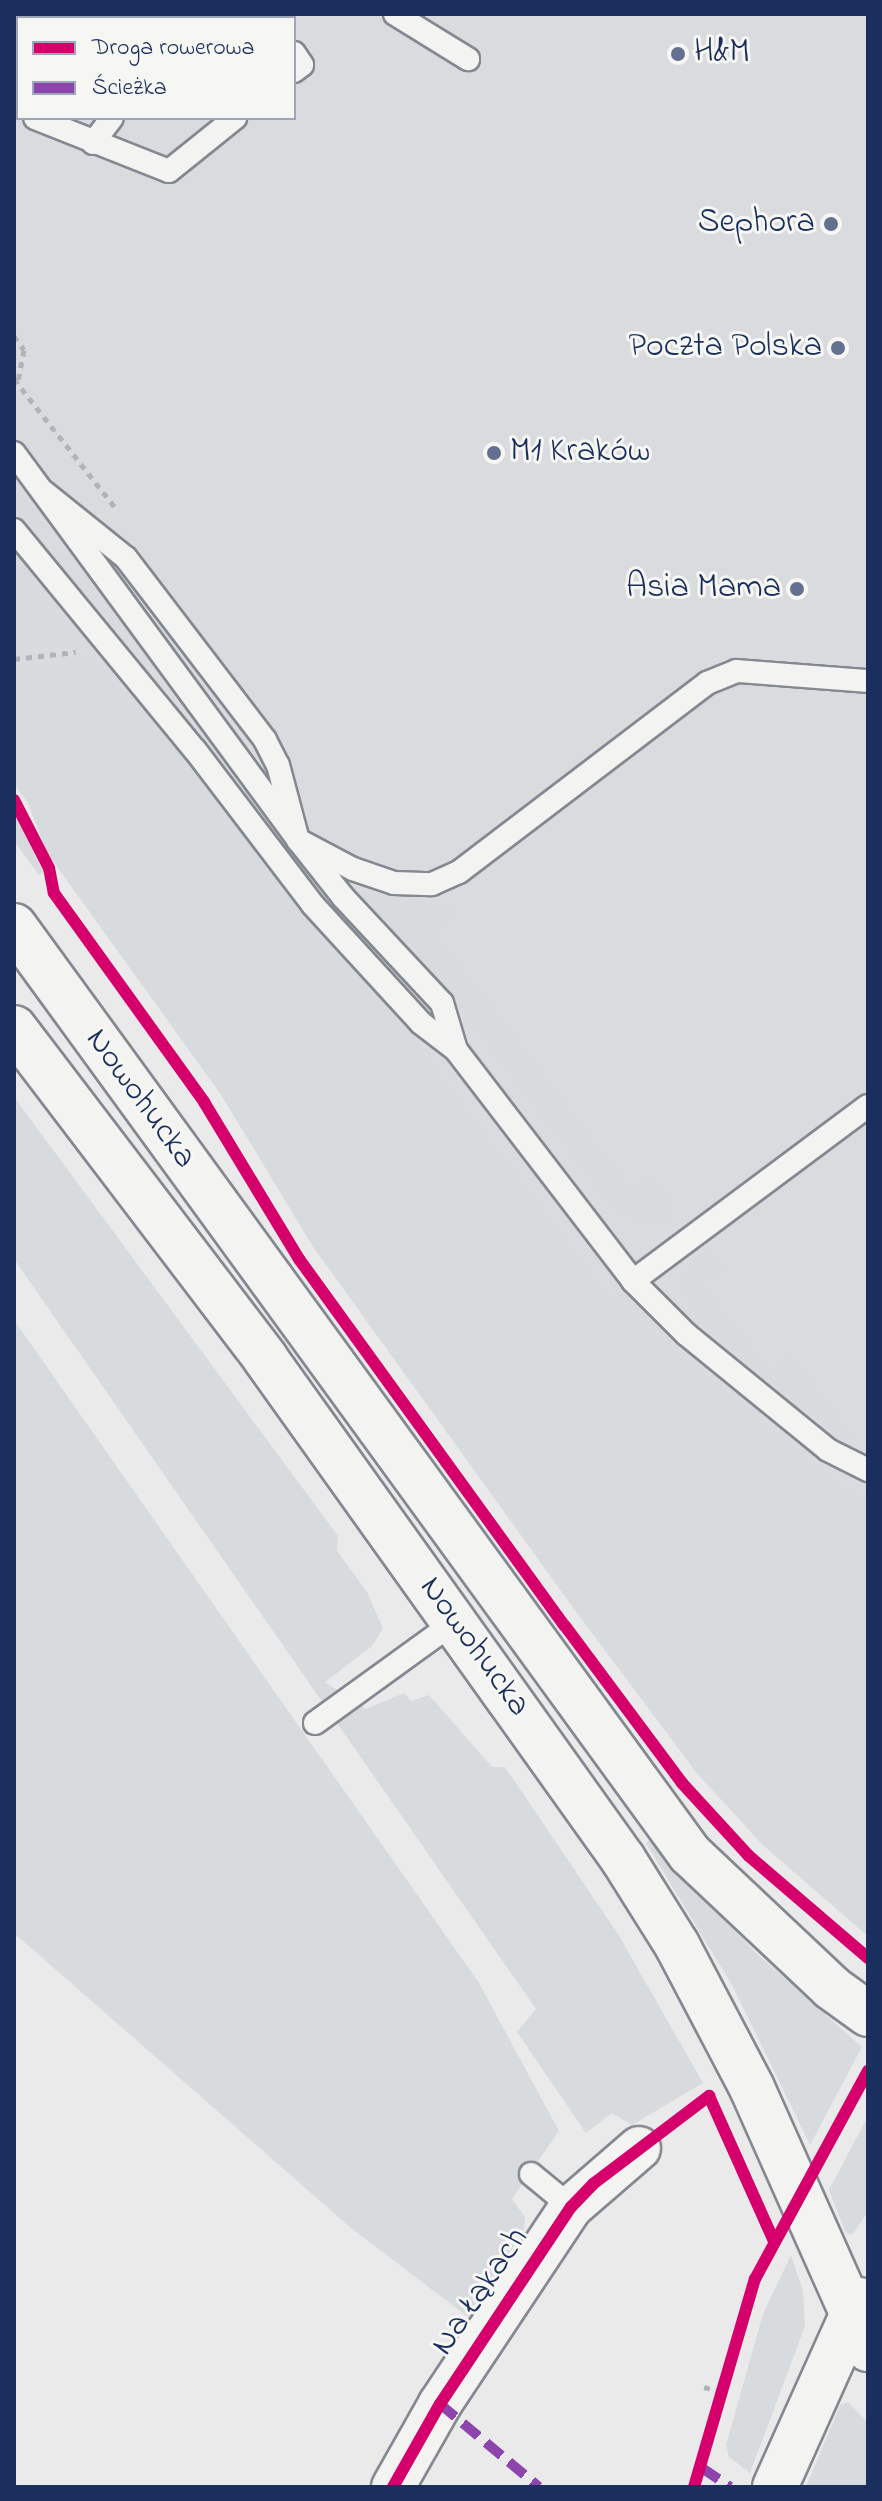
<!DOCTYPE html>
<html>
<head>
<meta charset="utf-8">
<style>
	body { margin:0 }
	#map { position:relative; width:882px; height:2501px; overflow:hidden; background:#e9eae9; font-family:"Indie Flower",sans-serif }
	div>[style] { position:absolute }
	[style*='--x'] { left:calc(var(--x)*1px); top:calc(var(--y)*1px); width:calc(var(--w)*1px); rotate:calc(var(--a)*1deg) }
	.built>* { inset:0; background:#d9dbde }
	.green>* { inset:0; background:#d8dbde }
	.path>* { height:5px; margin-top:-2.5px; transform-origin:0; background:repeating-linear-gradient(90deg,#b0b3b8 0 6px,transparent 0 12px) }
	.roads { filter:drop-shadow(2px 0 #848890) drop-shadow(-2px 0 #848890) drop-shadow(0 2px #848890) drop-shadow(0 -2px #848890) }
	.lane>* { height:22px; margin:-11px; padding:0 11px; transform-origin:11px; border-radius:11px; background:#f3f3f2 }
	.street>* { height:42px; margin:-21px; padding:0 21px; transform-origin:21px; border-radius:21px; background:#f3f3f2 }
	.secondary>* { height:44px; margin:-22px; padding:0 22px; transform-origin:22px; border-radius:22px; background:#f3f3f2 }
	.quiet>* { height:10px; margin-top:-5px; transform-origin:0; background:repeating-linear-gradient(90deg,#8e44ad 0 20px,transparent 0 30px) }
	.cycleway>* { height:12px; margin:-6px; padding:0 6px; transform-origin:6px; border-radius:6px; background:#d6006c }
	.dots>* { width:22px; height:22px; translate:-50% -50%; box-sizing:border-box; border:4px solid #f6f6f2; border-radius:50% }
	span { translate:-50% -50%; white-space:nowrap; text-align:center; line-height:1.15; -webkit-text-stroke:6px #f6f6f2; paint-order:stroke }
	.poi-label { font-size:34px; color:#1b2f5e }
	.left { translate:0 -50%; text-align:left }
	.right { translate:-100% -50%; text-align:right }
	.street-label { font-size:34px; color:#1b2f5e }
	.frame { position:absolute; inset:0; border:16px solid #1b2f5e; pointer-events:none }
	.legend { position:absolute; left:16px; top:16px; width:280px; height:104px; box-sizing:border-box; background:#f6f6f2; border:2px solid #9ea6b7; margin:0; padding:10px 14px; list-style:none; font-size:24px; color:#1b2f5e }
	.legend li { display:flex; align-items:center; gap:16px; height:40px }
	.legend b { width:40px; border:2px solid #9ea6b7 }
</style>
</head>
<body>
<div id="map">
	<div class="built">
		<div style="clip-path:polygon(evenodd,14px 14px,868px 14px,868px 1936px,763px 1845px,696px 1772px,579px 1616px,314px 1248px,220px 1093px,48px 854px,28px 803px,14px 784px,14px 14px,18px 18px,294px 18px,294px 118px,18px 118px,18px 18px)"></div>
	</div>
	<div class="green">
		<div style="clip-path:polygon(14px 485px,45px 527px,40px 530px,14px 508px)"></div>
		<div style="clip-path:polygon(14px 555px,24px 567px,81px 641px,14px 651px)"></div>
		<div style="clip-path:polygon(91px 656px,132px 710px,191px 762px,343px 950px,595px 1279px,645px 1327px,850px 1494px,868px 1499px,868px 1936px,763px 1845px,696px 1772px,314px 1248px,220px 1093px,48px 854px,28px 803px,14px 784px,14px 668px,59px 666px)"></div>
		<div style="clip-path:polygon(14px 812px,43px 872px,39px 875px,14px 841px)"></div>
		<div style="clip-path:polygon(352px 891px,425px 900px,425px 920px,431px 919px,431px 900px,448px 904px,455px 912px,433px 931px,632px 1191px,653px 1175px,673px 1203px,671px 1218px,646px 1225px,615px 1211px,455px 1000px)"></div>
		<div style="clip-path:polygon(14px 1097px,338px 1536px,337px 1551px,367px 1592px,383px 1628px,372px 1646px,325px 1682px,366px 1709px,404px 1693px,411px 1701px,429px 1695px,492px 1767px,505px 1767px,618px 1934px,703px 2083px,632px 2125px,612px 2113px,586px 2133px,517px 2032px,536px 2009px,14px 1259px)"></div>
		<div style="clip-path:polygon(708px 1253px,724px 1267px,702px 1284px,769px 1371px,792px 1355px,853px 1437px,842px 1439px,770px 1383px,690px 1308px,682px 1279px,691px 1262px)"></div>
		<div style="clip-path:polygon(14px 1320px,479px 1983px,559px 2131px,512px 2199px,525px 2217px,524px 2230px,468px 2317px,351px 2228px,14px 1933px)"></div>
		<div style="clip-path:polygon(652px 1838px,754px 1951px,862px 2047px,810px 2145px,733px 1987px,646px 1843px)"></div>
		<div style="clip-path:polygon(868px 2116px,868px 2212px,852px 2235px,846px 2233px,829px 2190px)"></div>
		<div style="clip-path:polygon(791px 2255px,803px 2291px,805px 2326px,750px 2473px,729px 2457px,726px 2445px,763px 2314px)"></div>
		<div style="clip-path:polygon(848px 2402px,868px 2423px,868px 2487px,806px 2487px,840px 2405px)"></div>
	</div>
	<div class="path">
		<div style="--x:14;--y:336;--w:17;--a:54"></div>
		<div style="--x:24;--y:350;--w:31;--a:101"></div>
		<div style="--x:14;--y:379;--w:168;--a:51.8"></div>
		<div style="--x:14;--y:659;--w:62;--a:-6.4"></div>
		<div style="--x:704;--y:2387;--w:20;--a:15"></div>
	</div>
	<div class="roads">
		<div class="lane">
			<div style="--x:268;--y:14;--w:4;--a:63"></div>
			<div style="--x:395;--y:14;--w:86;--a:31.7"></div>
			<div style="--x:70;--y:18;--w:5;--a:-53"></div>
			<div style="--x:188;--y:18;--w:5;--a:-53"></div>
			<div style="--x:294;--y:53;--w:14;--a:56"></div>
			<div style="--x:302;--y:65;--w:10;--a:143"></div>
			<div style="--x:14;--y:82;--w:6;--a:-45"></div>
			<div style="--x:14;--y:100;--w:6;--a:45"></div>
			<div style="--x:35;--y:118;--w:144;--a:21.6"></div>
			<div style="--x:169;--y:171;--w:85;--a:-38.8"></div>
			<div style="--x:93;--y:143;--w:31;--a:-53"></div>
			<div style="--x:14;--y:453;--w:480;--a:53.7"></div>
			<div style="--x:298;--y:840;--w:73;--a:51.7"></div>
			<div style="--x:343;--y:897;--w:145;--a:47"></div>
			<div style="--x:442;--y:1003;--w:49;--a:73.4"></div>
			<div style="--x:44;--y:492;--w:105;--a:38.8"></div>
			<div style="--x:126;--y:558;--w:229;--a:52.6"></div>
			<div style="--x:265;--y:740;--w:28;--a:63"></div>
			<div style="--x:278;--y:765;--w:78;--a:75.1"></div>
			<div style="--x:298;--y:840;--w:62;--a:27.8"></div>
			<div style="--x:353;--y:869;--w:43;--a:18.9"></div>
			<div style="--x:394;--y:883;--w:38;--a:2"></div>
			<div style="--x:432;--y:884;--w:30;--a:-24"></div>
			<div style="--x:459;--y:872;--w:312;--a:-37.3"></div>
			<div style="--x:707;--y:683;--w:32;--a:-22"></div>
			<div style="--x:737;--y:671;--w:131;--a:4.4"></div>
			<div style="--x:14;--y:530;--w:285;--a:50.6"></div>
			<div style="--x:195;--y:750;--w:195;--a:52.7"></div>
			<div style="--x:313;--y:905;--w:160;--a:47.5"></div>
			<div style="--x:421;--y:1023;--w:44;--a:37.6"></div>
			<div style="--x:456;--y:1050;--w:291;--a:52.5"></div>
			<div style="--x:633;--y:1281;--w:75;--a:45"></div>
			<div style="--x:686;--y:1334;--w:183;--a:39.2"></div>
			<div style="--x:828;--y:1450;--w:45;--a:26.6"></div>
			<div style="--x:633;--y:1281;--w:293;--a:-36.7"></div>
			<div style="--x:315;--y:1723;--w:174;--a:-35.9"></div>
			<div style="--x:531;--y:2174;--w:52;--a:39.5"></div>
		</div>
		<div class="street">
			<div style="--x:393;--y:2487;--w:95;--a:-60.5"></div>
			<div style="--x:440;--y:2404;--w:237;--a:-56.4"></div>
			<div style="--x:571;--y:2207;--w:90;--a:-40.9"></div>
		</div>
		<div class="secondary">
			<div style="--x:14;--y:926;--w:1148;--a:53.93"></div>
			<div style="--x:690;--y:1854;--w:195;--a:43.3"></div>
			<div style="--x:832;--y:1988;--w:44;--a:35.8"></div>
			<div style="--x:14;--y:1028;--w:415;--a:52.7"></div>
			<div style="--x:265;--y:1358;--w:616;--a:54.45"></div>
			<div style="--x:623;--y:1859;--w:102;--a:57.9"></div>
			<div style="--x:677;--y:1945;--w:161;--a:62.3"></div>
			<div style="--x:752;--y:2088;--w:286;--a:66"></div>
			<div style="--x:775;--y:2487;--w:205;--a:-65.8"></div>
		</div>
	</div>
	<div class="quiet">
		<div style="--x:440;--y:2404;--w:129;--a:40"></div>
		<div style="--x:702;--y:2468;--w:34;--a:34"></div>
	</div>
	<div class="cycleway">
		<div style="--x:14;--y:800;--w:76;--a:62.8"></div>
		<div style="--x:49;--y:868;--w:25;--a:79"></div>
		<div style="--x:54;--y:893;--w:257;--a:54.3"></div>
		<div style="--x:204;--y:1102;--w:184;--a:58.8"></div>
		<div style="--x:299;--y:1259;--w:453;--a:54.1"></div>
		<div style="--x:565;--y:1626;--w:196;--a:53.3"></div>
		<div style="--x:682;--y:1783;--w:99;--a:47.5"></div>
		<div style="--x:749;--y:1856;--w:157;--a:40.6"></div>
		<div style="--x:393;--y:2487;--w:95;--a:-60.5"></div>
		<div style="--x:440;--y:2404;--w:237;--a:-56.4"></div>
		<div style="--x:571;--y:2207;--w:32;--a:-46"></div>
		<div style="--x:593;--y:2184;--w:146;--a:-37.2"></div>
		<div style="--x:709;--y:2096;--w:159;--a:65.9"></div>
		<div style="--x:694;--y:2487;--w:217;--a:-73.7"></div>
		<div style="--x:755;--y:2279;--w:237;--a:-61.5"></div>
	</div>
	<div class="dots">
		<div style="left:678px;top:54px;background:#63708f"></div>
		<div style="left:831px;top:224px;background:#63708f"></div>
		<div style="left:838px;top:348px;background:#63708f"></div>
		<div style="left:494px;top:453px;background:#63708f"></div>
		<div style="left:797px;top:589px;background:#63708f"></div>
	</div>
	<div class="poi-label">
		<span class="left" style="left:694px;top:54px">H&amp;M</span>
		<span class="right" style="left:815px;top:224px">Sephora</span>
		<span class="right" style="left:822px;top:348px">Poczta Polska</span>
		<span class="left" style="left:510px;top:453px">M1 Kraków</span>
		<span class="right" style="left:781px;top:589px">Asia Mama</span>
	</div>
	<div class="street-label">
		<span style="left:140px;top:1099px;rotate:54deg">Nowohucka</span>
		<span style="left:474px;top:1647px;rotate:54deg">Nowohucka</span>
		<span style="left:481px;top:2292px;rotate:-56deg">Na Łąkach</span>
	</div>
	<div class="frame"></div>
	<ul class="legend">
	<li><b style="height:10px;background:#d6006c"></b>Droga rowerowa</li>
	<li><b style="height:10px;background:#8e44ad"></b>Ścieżka</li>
	</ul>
</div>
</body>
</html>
